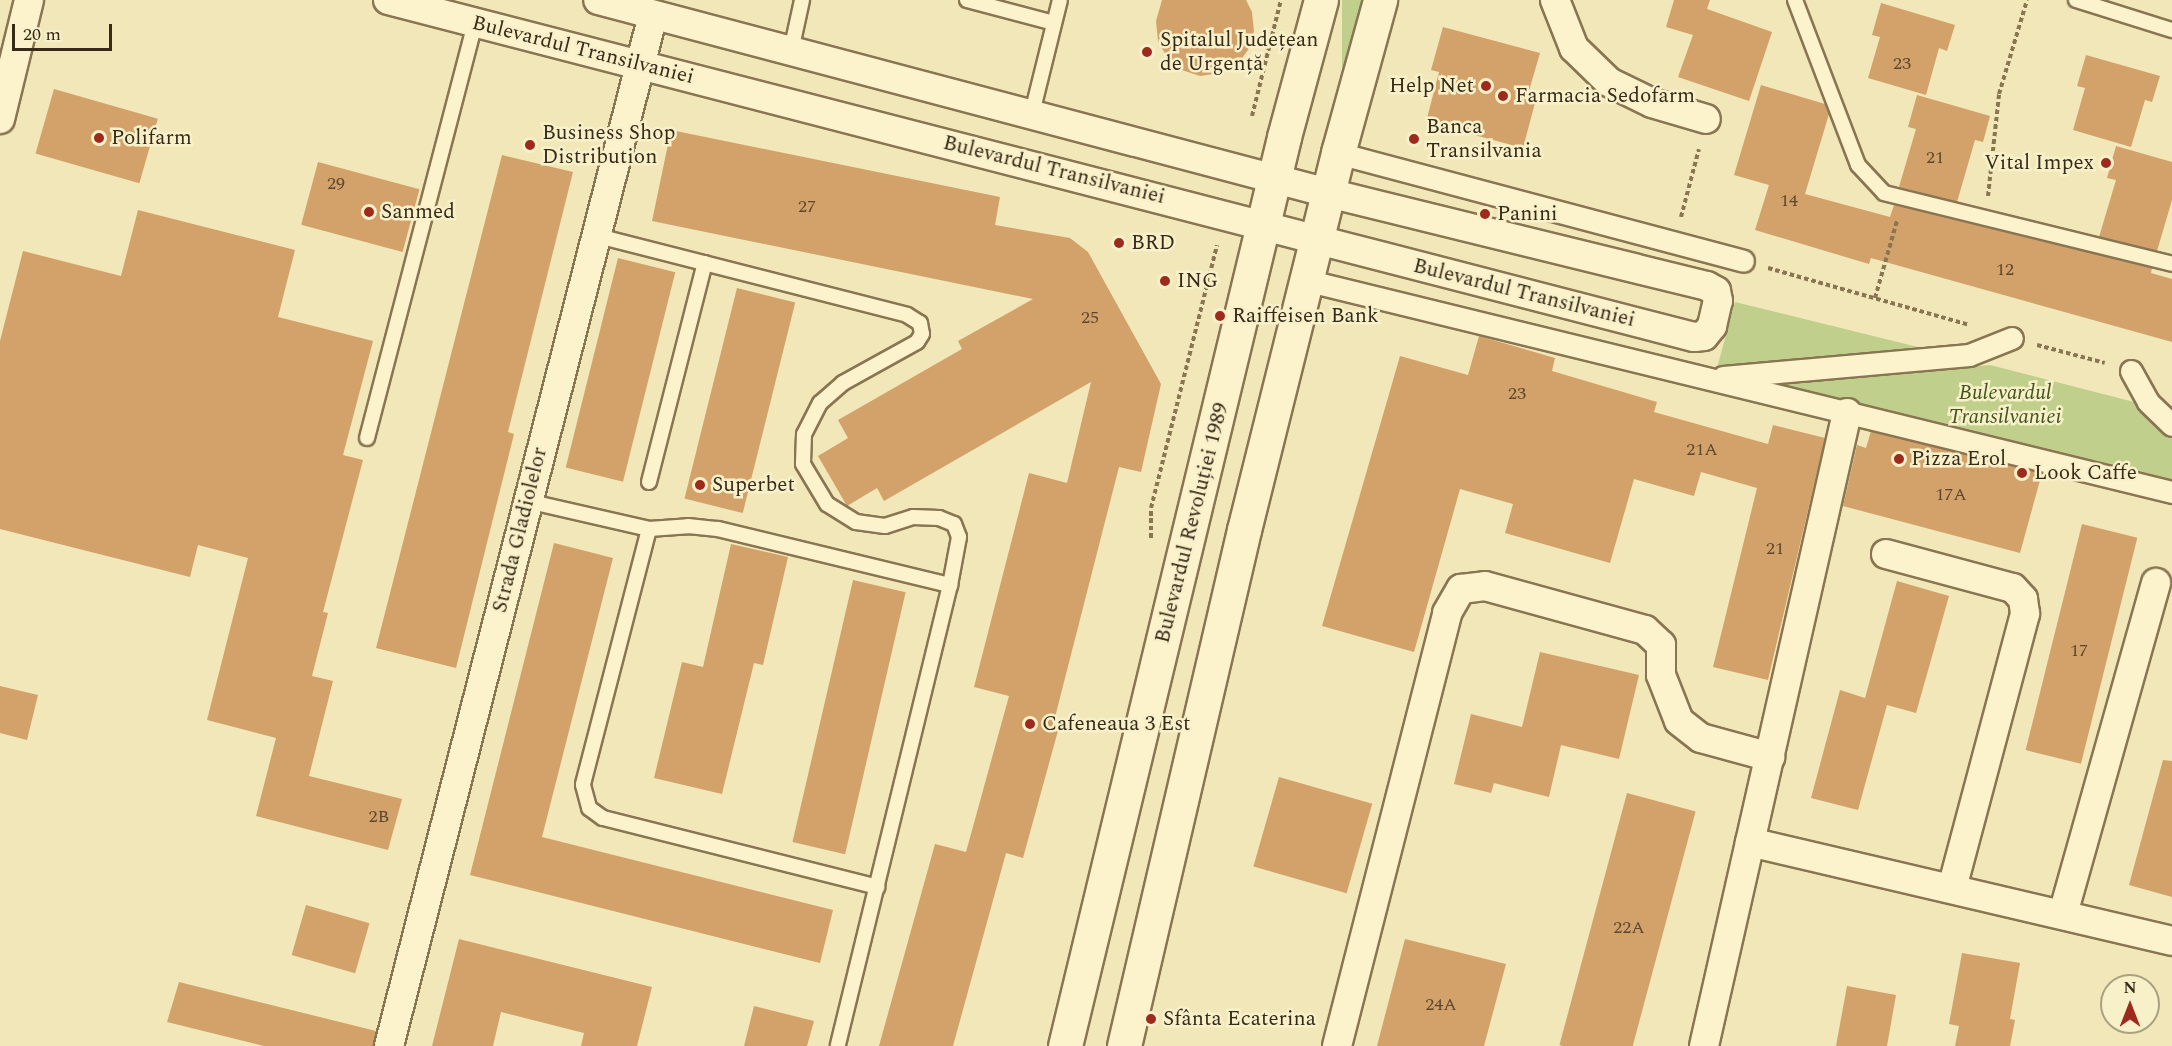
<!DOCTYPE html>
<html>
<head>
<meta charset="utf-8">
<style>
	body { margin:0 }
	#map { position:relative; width:2172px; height:1046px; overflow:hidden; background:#f1e7b8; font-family:Spectral,serif }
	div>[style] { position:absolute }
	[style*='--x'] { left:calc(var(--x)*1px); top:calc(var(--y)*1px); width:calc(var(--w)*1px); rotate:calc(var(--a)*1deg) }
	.green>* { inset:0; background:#c0d08c; transform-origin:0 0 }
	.building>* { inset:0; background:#d3a16a; transform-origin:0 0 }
	.path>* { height:4px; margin-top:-2px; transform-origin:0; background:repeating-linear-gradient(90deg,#897552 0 4.5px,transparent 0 7.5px) }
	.roads { filter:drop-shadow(2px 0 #897552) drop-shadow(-2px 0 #897552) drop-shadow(0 2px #897552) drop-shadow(0 -2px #897552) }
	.service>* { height:14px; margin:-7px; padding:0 7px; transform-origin:7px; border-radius:7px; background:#fcf3cc }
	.pedestrian>* { height:21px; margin:-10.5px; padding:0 10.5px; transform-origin:10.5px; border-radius:10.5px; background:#fcf3cc }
	.minor>* { height:28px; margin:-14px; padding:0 14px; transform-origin:14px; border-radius:14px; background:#fcf3cc }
	.secondary>* { height:33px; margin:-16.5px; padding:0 16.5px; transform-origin:16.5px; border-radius:16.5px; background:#fcf3cc }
	.dots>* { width:16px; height:16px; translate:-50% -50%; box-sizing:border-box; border:3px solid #f8f0c8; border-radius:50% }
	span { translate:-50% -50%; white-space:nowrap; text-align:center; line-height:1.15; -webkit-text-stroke:5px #f8f0c8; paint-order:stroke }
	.number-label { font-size:18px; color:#5d482d }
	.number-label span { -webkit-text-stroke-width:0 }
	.poi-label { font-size:21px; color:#362a19 }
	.left { translate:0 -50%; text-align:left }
	.right { translate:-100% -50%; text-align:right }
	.street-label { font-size:21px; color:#362a19 }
	.park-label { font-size:21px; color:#41541d; font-style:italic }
	.north { position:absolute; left:2100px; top:974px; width:60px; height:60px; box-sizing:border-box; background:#f8f0c8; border:2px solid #aaa182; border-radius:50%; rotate:0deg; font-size:16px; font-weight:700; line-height:24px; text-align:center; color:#362a19 }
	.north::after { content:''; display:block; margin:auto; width:21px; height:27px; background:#9d2a1d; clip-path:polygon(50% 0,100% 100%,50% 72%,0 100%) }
	.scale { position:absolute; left:12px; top:24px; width:100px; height:27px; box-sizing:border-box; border:3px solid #362a19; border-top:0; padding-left:8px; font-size:18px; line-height:21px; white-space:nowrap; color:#362a19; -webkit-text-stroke:4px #f8f0c8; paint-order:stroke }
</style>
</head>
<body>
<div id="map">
	<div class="green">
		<div style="left:1342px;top:0;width:21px;height:122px"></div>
		<div style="clip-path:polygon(1735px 302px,1926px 349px,1717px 368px)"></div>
		<div style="clip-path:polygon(1990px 365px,2138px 403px,2172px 439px,2172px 482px,1776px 385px)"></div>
	</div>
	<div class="building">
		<div style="clip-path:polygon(1162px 0,1246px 0,1252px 12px,1254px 31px,1248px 50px,1237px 65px,1220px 73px,1200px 76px,1182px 70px,1167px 57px,1158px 41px,1156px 21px)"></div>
		<div style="clip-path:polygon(1674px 0,1710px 0,1707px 9px,1772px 32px,1749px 101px,1678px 77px,1693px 35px,1666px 27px)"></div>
		<div style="clip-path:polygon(1881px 3px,1955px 25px,1947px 51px,1939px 48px,1926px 95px,1868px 78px,1880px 37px,1872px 35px)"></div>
		<div style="clip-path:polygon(1443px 27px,1540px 53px,1526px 101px,1535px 103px,1523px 148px,1426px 122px,1439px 72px,1431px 70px)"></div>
		<div style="clip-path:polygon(2086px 55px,2160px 76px,2152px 102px,2145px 100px,2131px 147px,2073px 130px,2085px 88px,2077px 86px)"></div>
		<div style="clip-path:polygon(1761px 85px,1825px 104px,1829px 114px,1805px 194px,1890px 217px,1894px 205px,2152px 268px,2151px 273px,2172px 279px,2172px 342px,1871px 258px,1869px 264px,1755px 230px,1769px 185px,1734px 175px)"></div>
		<div style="left:54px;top:89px;width:108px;height:67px;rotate:16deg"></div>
		<div style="clip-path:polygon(1917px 95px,1990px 116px,1983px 142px,1975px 140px,1957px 202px,1899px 187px,1916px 129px,1908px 127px)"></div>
		<div style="clip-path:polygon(671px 130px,1000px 197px,995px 225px,1070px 238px,1088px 252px,1161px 384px,1141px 472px,1119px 467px,1053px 725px,1059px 727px,1023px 858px,1006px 853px,953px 1046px,879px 1046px,935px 844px,966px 852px,1009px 696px,974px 687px,1029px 473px,1067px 483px,1091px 382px,884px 501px,877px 488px,847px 506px,818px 456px,848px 438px,838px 420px,962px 349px,958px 341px,1033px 299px,652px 221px)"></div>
		<div style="clip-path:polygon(2116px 146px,2172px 162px,2172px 200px,2157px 251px,2099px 237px,2116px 180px,2107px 178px)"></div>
		<div style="clip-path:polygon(502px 155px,573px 172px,508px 432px,514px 434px,456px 668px,376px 648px)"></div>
		<div style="left:318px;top:162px;width:105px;height:65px;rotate:15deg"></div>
		<div style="clip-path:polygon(138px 210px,295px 250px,278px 317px,373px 341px,343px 455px,363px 460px,323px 612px,328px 613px,312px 676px,333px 681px,309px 776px,402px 799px,388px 850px,256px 816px,276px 738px,207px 720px,248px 558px,198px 545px,190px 577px,0 529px,0 341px,23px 251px,121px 276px)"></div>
		<div style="left:618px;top:258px;width:59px;height:216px;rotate:14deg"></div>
		<div style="left:737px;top:288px;width:60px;height:217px;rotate:14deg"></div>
		<div style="clip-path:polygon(1479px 336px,1555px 358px,1552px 371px,1657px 402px,1654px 412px,1768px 444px,1773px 425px,1825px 438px,1768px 680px,1713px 667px,1757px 488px,1701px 472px,1694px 496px,1634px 479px,1610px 563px,1505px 533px,1513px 504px,1460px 489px,1414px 652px,1322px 626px,1400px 356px,1468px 375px)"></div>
		<div style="clip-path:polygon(1871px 431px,2042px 473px,2020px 553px,1843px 506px,1857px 445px,1866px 448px)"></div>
		<div style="left:2082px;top:524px;width:57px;height:233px;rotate:14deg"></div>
		<div style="clip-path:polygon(554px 543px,613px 558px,542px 837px,833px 910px,820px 963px,470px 875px)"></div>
		<div style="clip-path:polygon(731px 544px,788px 557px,763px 665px,754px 663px,722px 794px,654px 778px,682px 662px,703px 667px)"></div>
		<div style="left:853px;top:580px;width:54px;height:269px;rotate:13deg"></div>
		<div style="clip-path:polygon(1897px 581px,1949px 596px,1916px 713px,1887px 705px,1858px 810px,1811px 798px,1840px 690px,1865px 698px)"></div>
		<div style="clip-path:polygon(1540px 652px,1639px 675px,1619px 759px,1561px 745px,1549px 797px,1494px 783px,1491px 793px,1454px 784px,1471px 714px,1522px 727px)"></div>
		<div style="clip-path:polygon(0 686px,38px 695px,27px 740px,0 733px)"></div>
		<div style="clip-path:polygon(2163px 760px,2172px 761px,2172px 897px,2129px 885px)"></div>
		<div style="left:1279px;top:777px;width:97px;height:93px;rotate:16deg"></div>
		<div style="left:1627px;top:793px;width:71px;height:261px;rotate:15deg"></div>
		<div style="left:306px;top:905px;width:66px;height:52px;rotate:16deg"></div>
		<div style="clip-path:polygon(459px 939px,652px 987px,637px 1046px,581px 1046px,584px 1033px,501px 1012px,493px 1046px,432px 1046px)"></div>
		<div style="clip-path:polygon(1405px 939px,1506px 964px,1484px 1046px,1377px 1046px)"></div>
		<div style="clip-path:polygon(1962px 953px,2020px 963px,2010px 1019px,2015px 1020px,2010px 1046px,1955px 1046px,1959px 1026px,1949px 1024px)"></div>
		<div style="clip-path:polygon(179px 982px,376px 1031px,373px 1046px,264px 1046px,167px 1022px)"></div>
		<div style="clip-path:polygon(1847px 986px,1896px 995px,1887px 1046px,1836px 1046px)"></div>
		<div style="clip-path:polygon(754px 1006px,814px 1021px,807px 1046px,744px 1046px)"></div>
	</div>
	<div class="path">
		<div style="--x:1252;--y:116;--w:120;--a:-76"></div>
		<div style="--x:1988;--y:196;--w:103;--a:-83.8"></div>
		<div style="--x:1999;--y:94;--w:98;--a:-73.4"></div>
		<div style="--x:1681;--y:217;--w:70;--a:-75.2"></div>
		<div style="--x:1768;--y:268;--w:209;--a:15.8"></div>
		<div style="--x:1875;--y:298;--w:80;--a:-74.1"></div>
		<div style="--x:2037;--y:345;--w:70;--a:14.8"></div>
		<div style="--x:1151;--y:538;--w:30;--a:-90"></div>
		<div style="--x:1151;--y:508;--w:271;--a:-75.9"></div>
	</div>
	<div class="roads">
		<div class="service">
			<div style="--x:967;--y:0;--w:90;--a:14.8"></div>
			<div style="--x:1795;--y:0;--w:177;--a:69.1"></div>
			<div style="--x:1858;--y:165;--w:38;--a:47"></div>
			<div style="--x:1884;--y:193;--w:297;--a:13.8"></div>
			<div style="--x:2076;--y:0;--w:101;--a:17.4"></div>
			<div style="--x:791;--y:51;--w:52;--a:-77.8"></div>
			<div style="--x:1032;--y:113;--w:116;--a:-76.1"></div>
			<div style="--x:594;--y:235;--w:323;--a:14.3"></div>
			<div style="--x:907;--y:315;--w:15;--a:32"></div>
			<div style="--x:920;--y:323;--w:11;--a:80"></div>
			<div style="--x:922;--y:334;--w:9;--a:122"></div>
			<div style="--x:917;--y:342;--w:85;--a:151"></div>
			<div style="--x:843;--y:383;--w:30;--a:139"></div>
			<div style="--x:820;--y:403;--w:35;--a:117"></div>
			<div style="--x:804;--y:434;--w:30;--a:92"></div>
			<div style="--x:803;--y:464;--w:47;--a:59"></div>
			<div style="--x:827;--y:504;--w:34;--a:32"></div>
			<div style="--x:856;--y:522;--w:29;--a:8"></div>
			<div style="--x:885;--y:526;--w:29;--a:-18"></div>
			<div style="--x:913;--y:517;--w:26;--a:2"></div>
			<div style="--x:939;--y:518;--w:16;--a:22"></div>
			<div style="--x:954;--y:524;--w:14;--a:69"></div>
			<div style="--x:959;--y:537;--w:49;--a:100.6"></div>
			<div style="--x:950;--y:585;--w:474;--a:103.7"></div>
			<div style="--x:367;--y:438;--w:430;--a:-75.4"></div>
			<div style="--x:649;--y:482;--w:226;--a:-75.7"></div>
			<div style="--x:527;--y:501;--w:125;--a:12.9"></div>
			<div style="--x:649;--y:529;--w:39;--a:-4"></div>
			<div style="--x:688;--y:526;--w:30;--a:6"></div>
			<div style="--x:718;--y:529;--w:239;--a:13.6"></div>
			<div style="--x:649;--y:529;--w:264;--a:104.5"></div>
			<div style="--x:583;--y:785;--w:24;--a:75"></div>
			<div style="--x:589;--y:808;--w:17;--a:36"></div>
			<div style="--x:603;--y:818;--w:283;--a:14.1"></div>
		</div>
		<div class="pedestrian">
			<div style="--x:1338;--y:153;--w:419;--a:14.9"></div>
			<div style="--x:1305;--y:280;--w:893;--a:13.74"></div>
			<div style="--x:2131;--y:371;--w:35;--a:61"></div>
			<div style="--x:2148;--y:402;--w:33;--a:44"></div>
			<div style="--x:1723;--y:377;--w:247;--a:-5.1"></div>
			<div style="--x:1969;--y:355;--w:46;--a:-21.6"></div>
		</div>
		<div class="minor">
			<div style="--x:388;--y:0;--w:1349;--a:14.47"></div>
			<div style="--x:1694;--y:337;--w:10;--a:-6"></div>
			<div style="--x:1704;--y:336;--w:13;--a:-51"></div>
			<div style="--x:1712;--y:326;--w:26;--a:-77"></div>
			<div style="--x:1718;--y:301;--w:10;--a:-101"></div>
			<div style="--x:1716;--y:291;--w:10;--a:-151"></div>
			<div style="--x:1707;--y:286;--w:386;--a:-166.2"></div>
			<div style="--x:1332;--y:194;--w:759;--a:-165.19"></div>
			<div style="--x:1555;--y:0;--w:52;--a:68.4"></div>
			<div style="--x:1574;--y:48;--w:49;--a:44.2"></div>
			<div style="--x:1609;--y:82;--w:48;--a:26"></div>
			<div style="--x:1652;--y:103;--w:56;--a:16.5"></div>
			<div style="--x:0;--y:119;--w:122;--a:-76.3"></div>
			<div style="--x:1886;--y:554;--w:131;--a:15"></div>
			<div style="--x:2013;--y:588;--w:15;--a:48"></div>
			<div style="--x:2023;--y:599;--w:15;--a:82"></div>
			<div style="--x:2025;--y:614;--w:284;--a:104.9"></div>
			<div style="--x:1750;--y:842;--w:433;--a:13.2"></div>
			<div style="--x:2063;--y:914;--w:344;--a:-74.3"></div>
			<div style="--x:389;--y:1046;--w:1064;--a:-75.64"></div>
			<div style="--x:1337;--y:1046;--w:447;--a:-75.7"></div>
			<div style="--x:1447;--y:613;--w:28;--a:-60"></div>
			<div style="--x:1461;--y:589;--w:24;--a:-7"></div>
			<div style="--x:1485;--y:586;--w:166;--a:15.4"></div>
			<div style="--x:1645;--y:630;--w:22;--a:43"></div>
			<div style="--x:1661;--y:645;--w:30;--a:90"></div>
			<div style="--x:1661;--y:675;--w:49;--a:68.6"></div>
			<div style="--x:1679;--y:721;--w:28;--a:38"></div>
			<div style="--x:1701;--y:738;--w:72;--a:15.4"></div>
			<div style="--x:1704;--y:1046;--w:649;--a:-77.27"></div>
		</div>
		<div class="secondary">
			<div style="--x:1338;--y:153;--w:159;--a:-74.6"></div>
			<div style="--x:1065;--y:1046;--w:935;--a:-76.45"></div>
			<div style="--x:1284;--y:137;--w:142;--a:-74.9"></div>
			<div style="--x:1124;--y:1046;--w:530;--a:-76.91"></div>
			<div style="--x:1244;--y:530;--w:392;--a:-76"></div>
		</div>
	</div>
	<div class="dots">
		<div style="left:1147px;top:52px;background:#9d2a1d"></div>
		<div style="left:1486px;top:86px;background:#9d2a1d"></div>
		<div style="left:1503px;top:96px;background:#9d2a1d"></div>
		<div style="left:99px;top:138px;background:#9d2a1d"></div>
		<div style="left:1414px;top:139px;background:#9d2a1d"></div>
		<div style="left:530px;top:145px;background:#9d2a1d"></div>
		<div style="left:2106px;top:163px;background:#9d2a1d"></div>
		<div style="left:369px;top:212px;background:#9d2a1d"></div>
		<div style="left:1485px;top:214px;background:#9d2a1d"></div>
		<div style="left:1119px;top:243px;background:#9d2a1d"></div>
		<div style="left:1165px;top:281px;background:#9d2a1d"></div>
		<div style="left:1220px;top:316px;background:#9d2a1d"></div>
		<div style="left:1899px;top:459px;background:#9d2a1d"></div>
		<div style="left:2022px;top:473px;background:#9d2a1d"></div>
		<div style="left:700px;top:485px;background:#9d2a1d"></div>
		<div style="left:1030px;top:724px;background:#9d2a1d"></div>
		<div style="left:1151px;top:1019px;background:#9d2a1d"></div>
	</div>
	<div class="number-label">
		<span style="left:1902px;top:64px">23</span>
		<span style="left:1935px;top:158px">21</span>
		<span style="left:336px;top:184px">29</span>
		<span style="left:1789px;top:201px">14</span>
		<span style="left:807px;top:207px">27</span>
		<span style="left:2005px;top:270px">12</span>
		<span style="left:1090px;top:318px">25</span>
		<span style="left:1517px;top:394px">23</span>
		<span style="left:1702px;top:450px">21A</span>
		<span style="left:1951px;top:495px">17A</span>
		<span style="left:1775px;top:549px">21</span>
		<span style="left:2079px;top:651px">17</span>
		<span style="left:379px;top:817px">2B</span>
		<span style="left:1629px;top:928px">22A</span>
		<span style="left:1441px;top:1005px">24A</span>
	</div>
	<div class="poi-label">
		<span class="left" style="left:1160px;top:52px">Spitalul Județean<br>de Urgență</span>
		<span class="right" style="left:1474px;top:86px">Help Net</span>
		<span class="left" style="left:1515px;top:96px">Farmacia Sedofarm</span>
		<span class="left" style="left:1426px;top:139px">Banca<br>Transilvania</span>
		<span class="left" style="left:542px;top:145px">Business Shop<br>Distribution</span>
		<span class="left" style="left:111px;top:138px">Polifarm</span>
		<span class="right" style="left:2094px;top:163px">Vital Impex</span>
		<span class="left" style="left:381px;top:212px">Sanmed</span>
		<span class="left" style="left:1497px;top:214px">Panini</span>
		<span class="left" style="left:1131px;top:243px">BRD</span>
		<span class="left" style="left:1177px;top:281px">ING</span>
		<span class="left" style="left:1232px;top:316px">Raiffeisen Bank</span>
		<span class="left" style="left:1911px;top:459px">Pizza Erol</span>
		<span class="left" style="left:2034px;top:473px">Look Caffe</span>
		<span class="left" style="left:712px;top:485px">Superbet</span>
		<span class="left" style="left:1042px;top:724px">Cafeneaua 3 Est</span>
		<span class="left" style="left:1163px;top:1019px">Sfânta Ecaterina</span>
	</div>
	<div class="street-label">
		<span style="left:583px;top:50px;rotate:14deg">Bulevardul Transilvaniei</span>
		<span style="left:1054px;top:170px;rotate:14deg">Bulevardul Transilvaniei</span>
		<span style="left:1524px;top:293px;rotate:14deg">Bulevardul Transilvaniei</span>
		<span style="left:1192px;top:523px;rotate:-76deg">Bulevardul Revoluției 1989</span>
		<span style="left:520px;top:530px;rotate:-76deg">Strada Gladiolelor</span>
	</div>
	<div class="park-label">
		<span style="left:2005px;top:405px">Bulevardul<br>Transilvaniei</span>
	</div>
	<div class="north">N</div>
	<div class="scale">20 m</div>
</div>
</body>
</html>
